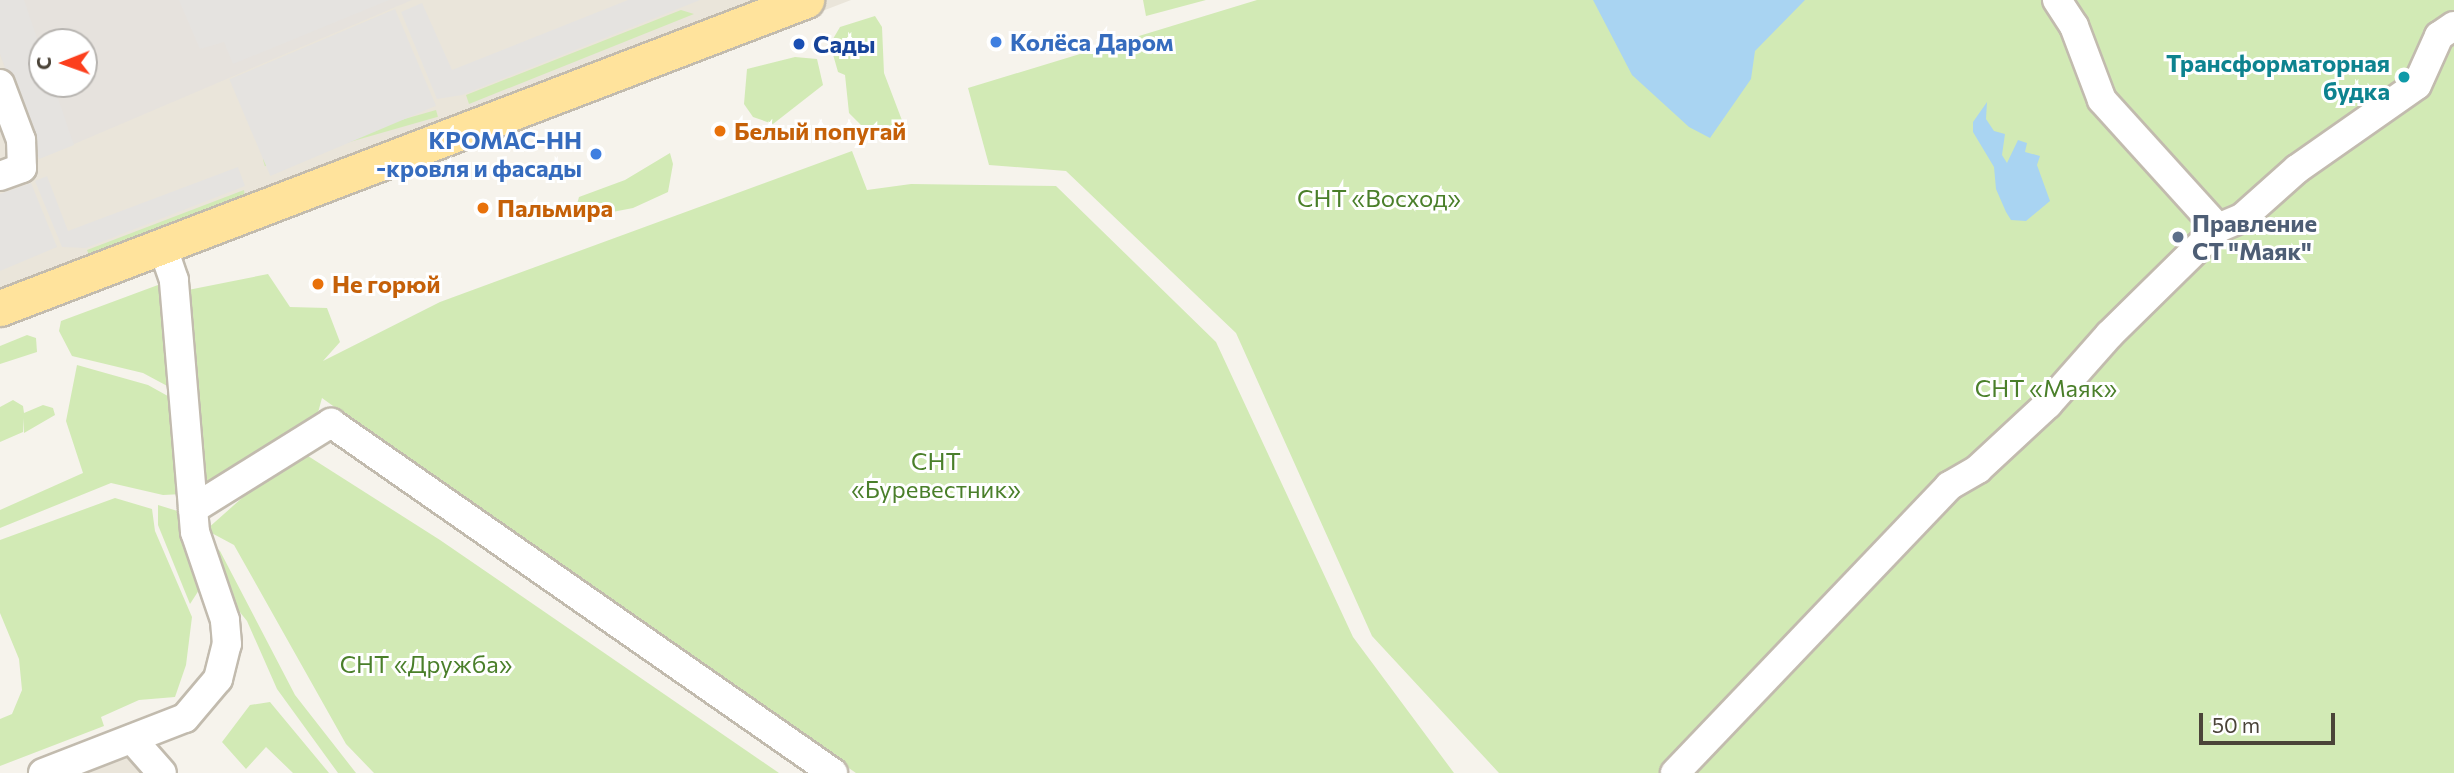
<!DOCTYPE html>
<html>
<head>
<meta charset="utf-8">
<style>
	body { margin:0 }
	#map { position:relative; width:2454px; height:773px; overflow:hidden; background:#f6f3ec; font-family:Commissioner,sans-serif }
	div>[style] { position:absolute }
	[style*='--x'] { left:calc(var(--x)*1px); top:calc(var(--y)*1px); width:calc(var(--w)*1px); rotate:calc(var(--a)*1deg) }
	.residential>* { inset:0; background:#eae5da }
	.industrial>* { inset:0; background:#e6e2dd }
	.green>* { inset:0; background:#d2eab5; transform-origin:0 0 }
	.parking>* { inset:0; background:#e5e3e0; transform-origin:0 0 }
	.water>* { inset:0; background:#a9d4f2 }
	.roads { filter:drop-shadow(2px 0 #c2bbae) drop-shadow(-2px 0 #c2bbae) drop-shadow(0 2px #c2bbae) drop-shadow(0 -2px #c2bbae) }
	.minor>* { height:28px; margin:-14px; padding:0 14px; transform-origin:14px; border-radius:14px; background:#fff }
	.major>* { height:35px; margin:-17.5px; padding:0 17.5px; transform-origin:17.5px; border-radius:17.5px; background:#ffe39c }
	.dots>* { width:19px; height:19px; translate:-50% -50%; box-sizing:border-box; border:4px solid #fff; border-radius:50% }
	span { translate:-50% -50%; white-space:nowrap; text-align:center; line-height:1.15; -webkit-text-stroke:6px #fff; paint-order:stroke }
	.shop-label { font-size:24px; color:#366cbe; font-weight:700 }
	.left { translate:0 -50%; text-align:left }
	.right { translate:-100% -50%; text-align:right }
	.transit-label { font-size:24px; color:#164399; font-weight:700 }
	.culture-label { font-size:24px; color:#0d838f; font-weight:700 }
	.food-label { font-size:24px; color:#c56008; font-weight:700 }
	.park-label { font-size:24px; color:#4a7f2a }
	.service-label { font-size:24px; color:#4e5e75; font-weight:700 }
	.north { position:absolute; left:28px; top:28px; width:70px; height:70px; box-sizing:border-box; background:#fff; border:2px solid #b7b4b0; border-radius:50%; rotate:269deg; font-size:19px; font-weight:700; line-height:28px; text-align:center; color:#4b4439 }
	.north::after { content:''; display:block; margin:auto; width:24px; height:32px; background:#fc3f1d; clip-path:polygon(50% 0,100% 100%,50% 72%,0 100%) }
	.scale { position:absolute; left:2199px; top:713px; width:136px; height:32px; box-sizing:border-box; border:4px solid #4b4439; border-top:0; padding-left:9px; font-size:21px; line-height:24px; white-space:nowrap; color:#4b4439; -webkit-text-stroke:5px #fff; paint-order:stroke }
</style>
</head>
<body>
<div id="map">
	<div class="residential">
		<div style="clip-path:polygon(evenodd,0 0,851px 0,0 328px,0 0,42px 42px,84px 42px,84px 84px,42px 84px,42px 42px)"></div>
		<div style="clip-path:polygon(128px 746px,155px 773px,61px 773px)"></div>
	</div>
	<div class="industrial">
		<div style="clip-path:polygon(evenodd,0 0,412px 0,39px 159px,0 55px,0 0,42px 42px,84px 42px,84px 84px,42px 84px,42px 42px)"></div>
	</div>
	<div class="green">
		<div style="clip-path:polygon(1143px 0,1206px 0,1146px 16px)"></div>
		<div style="clip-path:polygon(1257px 0,2454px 0,2454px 773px,1499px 773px,1372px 636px,1236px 333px,1066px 171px,989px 165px,968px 88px)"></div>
		<div style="clip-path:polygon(681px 10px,694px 14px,469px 104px,466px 95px)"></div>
		<div style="clip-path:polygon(875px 16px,882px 27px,884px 73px,903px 123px,899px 135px,864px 128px,849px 113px,845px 75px,838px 72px,830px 44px,840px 27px)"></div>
		<div style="clip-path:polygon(795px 57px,817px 59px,823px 85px,773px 124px,753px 117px,744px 104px,747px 69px)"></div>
		<div style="left:436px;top:110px;width:7px;height:180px;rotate:74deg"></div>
		<div style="clip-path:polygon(852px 151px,867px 190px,911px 184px,1056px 186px,1216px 342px,1353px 637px,1454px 773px,856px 773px,579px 583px,322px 398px,316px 420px,208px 483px,198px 472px,188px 290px,268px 274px,290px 307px,327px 308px,340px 342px,323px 361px,440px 302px)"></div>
		<div style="clip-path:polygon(670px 153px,673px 164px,668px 192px,633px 208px,592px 216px,577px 204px,579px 197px,625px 180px)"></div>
		<div style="clip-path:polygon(244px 190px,245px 198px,89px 255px,87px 250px)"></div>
		<div style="clip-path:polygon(166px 282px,171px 388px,143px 373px,72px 356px,59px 331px,61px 321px)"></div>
		<div style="clip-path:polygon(27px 335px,36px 338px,37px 352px,0 364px,0 346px)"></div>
		<div style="clip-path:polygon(77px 365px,148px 385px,175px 400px,183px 494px,163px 495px,111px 483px,0 528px,0 510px,83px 473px,66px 421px)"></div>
		<div style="clip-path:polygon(13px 400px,23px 406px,24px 413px,43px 405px,53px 408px,55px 415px,24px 433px,23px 418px,23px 432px,0 442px,0 407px)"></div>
		<div style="clip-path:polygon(297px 449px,440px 540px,779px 773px,374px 773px,346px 744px,234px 545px,206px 530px)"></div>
		<div style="clip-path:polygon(115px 498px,152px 509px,155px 531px,192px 617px,186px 665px,175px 697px,139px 700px,101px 717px,104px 726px,0 766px,0 719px,12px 714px,22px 690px,19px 659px,0 613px,0 540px)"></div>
		<div style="clip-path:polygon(158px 505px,184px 513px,199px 590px,190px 604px,158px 525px)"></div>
		<div style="clip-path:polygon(207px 539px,220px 551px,295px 695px,356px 773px,338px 773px,277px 689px,247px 621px,227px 596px)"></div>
		<div style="clip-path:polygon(270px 702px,329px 773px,293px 773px,266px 747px,246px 769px,222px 742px,250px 705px)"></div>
	</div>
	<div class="parking">
		<div style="clip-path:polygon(0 0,24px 0,42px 53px,42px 84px,53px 84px,74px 145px,39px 159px,0 53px)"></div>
		<div style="clip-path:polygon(179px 0,389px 0,233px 64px,224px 42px,200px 49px)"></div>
		<div style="clip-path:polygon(628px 0,700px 0,462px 95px,437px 99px,401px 12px,422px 3px,452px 70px)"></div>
		<div style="left:395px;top:9px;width:105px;height:180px;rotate:67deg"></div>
		<div style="clip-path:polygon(238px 167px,245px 186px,86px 248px,62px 247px,35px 181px,47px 176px,68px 231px)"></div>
		<div style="clip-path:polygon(31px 183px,57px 247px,0 271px,0 194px)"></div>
	</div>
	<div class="water">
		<div style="clip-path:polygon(1593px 0,1805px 0,1755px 51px,1751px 79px,1710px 138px,1689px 127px,1632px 75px)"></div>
		<div style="clip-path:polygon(1987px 102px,1986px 119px,1994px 131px,2005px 134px,2002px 155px,2007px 163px,2018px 140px,2027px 143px,2025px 152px,2040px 156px,2037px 165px,2050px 201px,2026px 221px,2011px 220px,2006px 212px,1996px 189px,1994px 167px,1973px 132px,1973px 122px)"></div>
	</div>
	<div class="roads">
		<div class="minor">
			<div style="--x:2057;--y:0;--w:31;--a:57"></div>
			<div style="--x:2074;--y:26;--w:79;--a:69.3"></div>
			<div style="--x:2102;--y:100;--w:173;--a:47.8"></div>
			<div style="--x:0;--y:84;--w:60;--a:69.4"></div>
			<div style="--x:21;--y:140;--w:28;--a:88"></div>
			<div style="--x:22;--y:168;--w:23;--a:160"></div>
			<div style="--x:193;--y:509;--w:163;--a:-31.9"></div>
			<div style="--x:331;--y:423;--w:612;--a:34.88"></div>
			<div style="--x:132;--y:739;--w:45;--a:48.6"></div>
			<div style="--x:43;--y:773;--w:152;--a:-21.2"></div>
			<div style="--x:185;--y:718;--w:51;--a:-49.8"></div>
			<div style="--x:218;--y:679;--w:36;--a:-76"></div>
			<div style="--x:227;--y:644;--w:24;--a:-95"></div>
			<div style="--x:225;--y:620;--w:93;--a:-108.8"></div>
			<div style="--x:195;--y:532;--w:253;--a:-94.8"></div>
			<div style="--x:174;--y:280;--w:34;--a:-109"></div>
			<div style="--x:1675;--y:773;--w:397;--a:-46.3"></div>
			<div style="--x:1949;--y:486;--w:34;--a:-30"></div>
			<div style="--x:1978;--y:469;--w:96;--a:-42.9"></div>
			<div style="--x:2048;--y:404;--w:92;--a:-48.5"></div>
			<div style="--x:2109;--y:335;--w:153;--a:-44.5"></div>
			<div style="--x:2218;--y:228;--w:26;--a:-23"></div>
			<div style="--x:2242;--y:218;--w:74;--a:-41.7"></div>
			<div style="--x:2297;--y:169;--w:146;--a:-35"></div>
			<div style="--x:2417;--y:85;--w:54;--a:-65.8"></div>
			<div style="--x:2439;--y:36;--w:18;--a:-34"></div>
		</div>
		<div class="major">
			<div style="--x:0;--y:308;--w:863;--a:-20.91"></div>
		</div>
	</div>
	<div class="dots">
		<div style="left:996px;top:42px;background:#3f7fe0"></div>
		<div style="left:799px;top:44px;background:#1a4fb4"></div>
		<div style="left:2404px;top:77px;background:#0f9aa8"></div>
		<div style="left:720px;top:131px;background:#e8710a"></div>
		<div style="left:596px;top:154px;background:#3f7fe0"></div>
		<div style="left:483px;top:208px;background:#e8710a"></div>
		<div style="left:2178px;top:237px;background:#5c6f8a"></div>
		<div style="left:318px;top:284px;background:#e8710a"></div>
	</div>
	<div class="shop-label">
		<span class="left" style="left:1010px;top:42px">Колёса Даром</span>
		<span class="right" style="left:582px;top:154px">КРОМАС-НН<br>-кровля и фасады</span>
	</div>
	<div class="transit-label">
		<span class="left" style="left:813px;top:44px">Сады</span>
	</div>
	<div class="culture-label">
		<span class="right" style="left:2390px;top:77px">Трансформаторная<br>будка</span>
	</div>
	<div class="food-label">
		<span class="left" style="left:734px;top:131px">Белый попугай</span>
		<span class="left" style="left:497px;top:208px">Пальмира</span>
		<span class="left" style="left:332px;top:284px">Не горюй</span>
	</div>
	<div class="park-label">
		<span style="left:1379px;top:198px">СНТ «Восход»</span>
		<span style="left:2046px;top:388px">СНТ «Маяк»</span>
		<span style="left:936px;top:475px">СНТ<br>«Буревестник»</span>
		<span style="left:426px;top:664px">СНТ «Дружба»</span>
	</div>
	<div class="service-label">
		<span class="left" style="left:2192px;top:237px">Правление<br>СТ "Маяк"</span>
	</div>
	<div class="north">С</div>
	<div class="scale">50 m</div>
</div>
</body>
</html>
